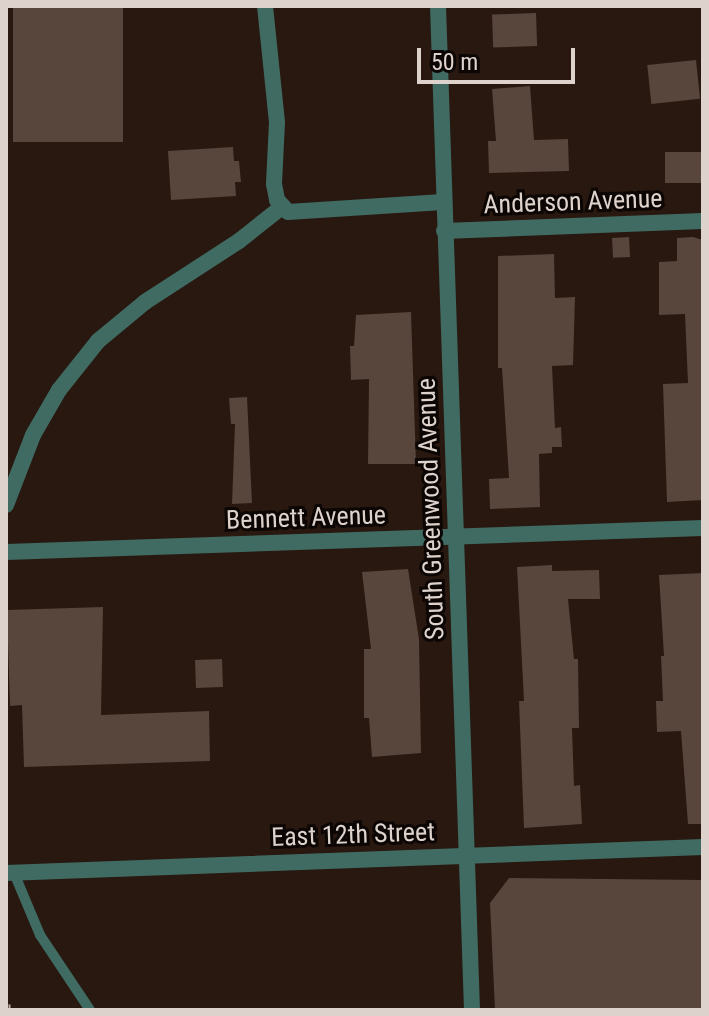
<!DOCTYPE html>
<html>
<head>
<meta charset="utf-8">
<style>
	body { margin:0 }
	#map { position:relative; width:709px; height:1016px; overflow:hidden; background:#28180f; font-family:"Roboto Condensed",sans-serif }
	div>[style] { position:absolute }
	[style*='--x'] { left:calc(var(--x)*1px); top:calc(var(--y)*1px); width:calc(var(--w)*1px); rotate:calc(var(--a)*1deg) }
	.building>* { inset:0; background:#58453c; transform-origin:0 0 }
	.service>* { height:10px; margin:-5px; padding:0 5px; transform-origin:5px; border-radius:5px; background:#3f6b63 }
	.minor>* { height:16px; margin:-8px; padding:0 8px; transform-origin:8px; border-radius:8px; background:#3f6b63 }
	.rail>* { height:9px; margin-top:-4.5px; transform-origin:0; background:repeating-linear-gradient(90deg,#0b0503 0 18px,#bcb0aa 0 36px); box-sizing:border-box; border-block:2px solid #bcb0aa }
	span { translate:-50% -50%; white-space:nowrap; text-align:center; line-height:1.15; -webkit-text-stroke:6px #0b0503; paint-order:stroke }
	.street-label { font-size:26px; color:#ddd2cc }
	.frame { position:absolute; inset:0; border:8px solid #ddd2cc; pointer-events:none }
	.scale { position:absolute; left:417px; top:48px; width:158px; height:36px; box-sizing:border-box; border:4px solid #ddd2cc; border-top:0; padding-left:10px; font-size:24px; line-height:28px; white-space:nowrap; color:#ddd2cc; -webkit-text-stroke:6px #0b0503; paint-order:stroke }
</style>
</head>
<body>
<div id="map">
	<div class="building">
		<div style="left:13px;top:6px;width:110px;height:136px"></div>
		<div style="left:536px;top:13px;width:33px;height:44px;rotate:88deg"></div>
		<div style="left:696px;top:60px;width:39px;height:49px;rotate:84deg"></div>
		<div style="clip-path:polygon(530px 86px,534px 140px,568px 139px,569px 171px,489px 173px,488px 141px,496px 141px,492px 89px)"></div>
		<div style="clip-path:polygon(233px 147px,234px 161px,239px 161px,241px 182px,235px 182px,236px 196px,171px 200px,168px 151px)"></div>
		<div style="left:703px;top:152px;width:31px;height:38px;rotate:90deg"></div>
		<div style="left:629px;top:237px;width:20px;height:17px;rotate:87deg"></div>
		<div style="clip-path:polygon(693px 237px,703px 240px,703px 500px,667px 502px,663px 384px,688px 383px,685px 314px,659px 315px,659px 262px,677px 261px,677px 238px)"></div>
		<div style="clip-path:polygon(554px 254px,555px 298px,575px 297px,573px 365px,552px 366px,555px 428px,561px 427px,562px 447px,552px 447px,552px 453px,539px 454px,540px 507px,490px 509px,489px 479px,509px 478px,502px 368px,498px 368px,498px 256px)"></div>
		<div style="clip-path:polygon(411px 312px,416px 464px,368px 464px,369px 379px,351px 380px,350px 346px,354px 346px,356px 315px)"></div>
		<div style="clip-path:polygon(247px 397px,252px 503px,232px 504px,235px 424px,231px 424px,229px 398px)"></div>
		<div style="clip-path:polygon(552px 565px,552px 571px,599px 570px,600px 599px,568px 599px,574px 659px,578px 659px,579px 728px,572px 728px,574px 786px,580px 785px,582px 824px,524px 828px,519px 701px,524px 701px,517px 567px)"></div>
		<div style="clip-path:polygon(408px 569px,419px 639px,421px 753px,372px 757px,369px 718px,364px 718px,364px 649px,371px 649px,362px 572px)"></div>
		<div style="clip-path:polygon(703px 573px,703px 824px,688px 824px,681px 731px,657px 732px,656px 701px,663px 701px,661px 656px,664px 656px,659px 575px)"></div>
		<div style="clip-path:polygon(103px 607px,101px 715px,209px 711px,210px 761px,24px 767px,22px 705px,10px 706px,7px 610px)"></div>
		<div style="left:222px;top:659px;width:28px;height:27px;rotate:88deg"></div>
		<div style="clip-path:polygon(509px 878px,703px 880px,703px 1010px,495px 1010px,490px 903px)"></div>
	</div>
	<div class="service">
		<div style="--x:14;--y:873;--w:67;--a:67.2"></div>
		<div style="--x:40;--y:935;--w:90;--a:56.3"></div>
	</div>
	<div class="minor">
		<div style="--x:265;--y:6;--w:117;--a:84.1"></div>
		<div style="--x:277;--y:122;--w:62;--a:92.8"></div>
		<div style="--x:274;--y:184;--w:16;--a:79"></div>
		<div style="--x:277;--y:200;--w:16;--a:47"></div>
		<div style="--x:288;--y:212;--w:155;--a:-3.7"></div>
		<div style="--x:438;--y:6;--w:1005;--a:88.06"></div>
		<div style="--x:444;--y:231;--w:259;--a:-2.2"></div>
		<div style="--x:6;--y:505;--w:75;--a:-68.9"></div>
		<div style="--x:33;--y:435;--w:52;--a:-60"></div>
		<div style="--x:59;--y:390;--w:63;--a:-51.5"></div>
		<div style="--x:98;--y:341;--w:61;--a:-39.7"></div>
		<div style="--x:145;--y:302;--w:112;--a:-33"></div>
		<div style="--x:239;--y:241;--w:56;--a:-38.5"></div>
		<div style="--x:6;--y:552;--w:697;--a:-1.97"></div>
		<div style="--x:6;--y:873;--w:697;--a:-2.14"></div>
	</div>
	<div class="rail">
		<div style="--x:6;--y:1004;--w:6;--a:90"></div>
	</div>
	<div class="street-label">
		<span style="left:573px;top:202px;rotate:-2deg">Anderson Avenue</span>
		<span style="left:431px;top:509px;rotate:-92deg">South Greenwood Avenue</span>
		<span style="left:306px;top:518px;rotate:-2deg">Bennett Avenue</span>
		<span style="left:353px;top:835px;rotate:-2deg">East 12th Street</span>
	</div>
	<div class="frame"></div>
	<div class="scale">50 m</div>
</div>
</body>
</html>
